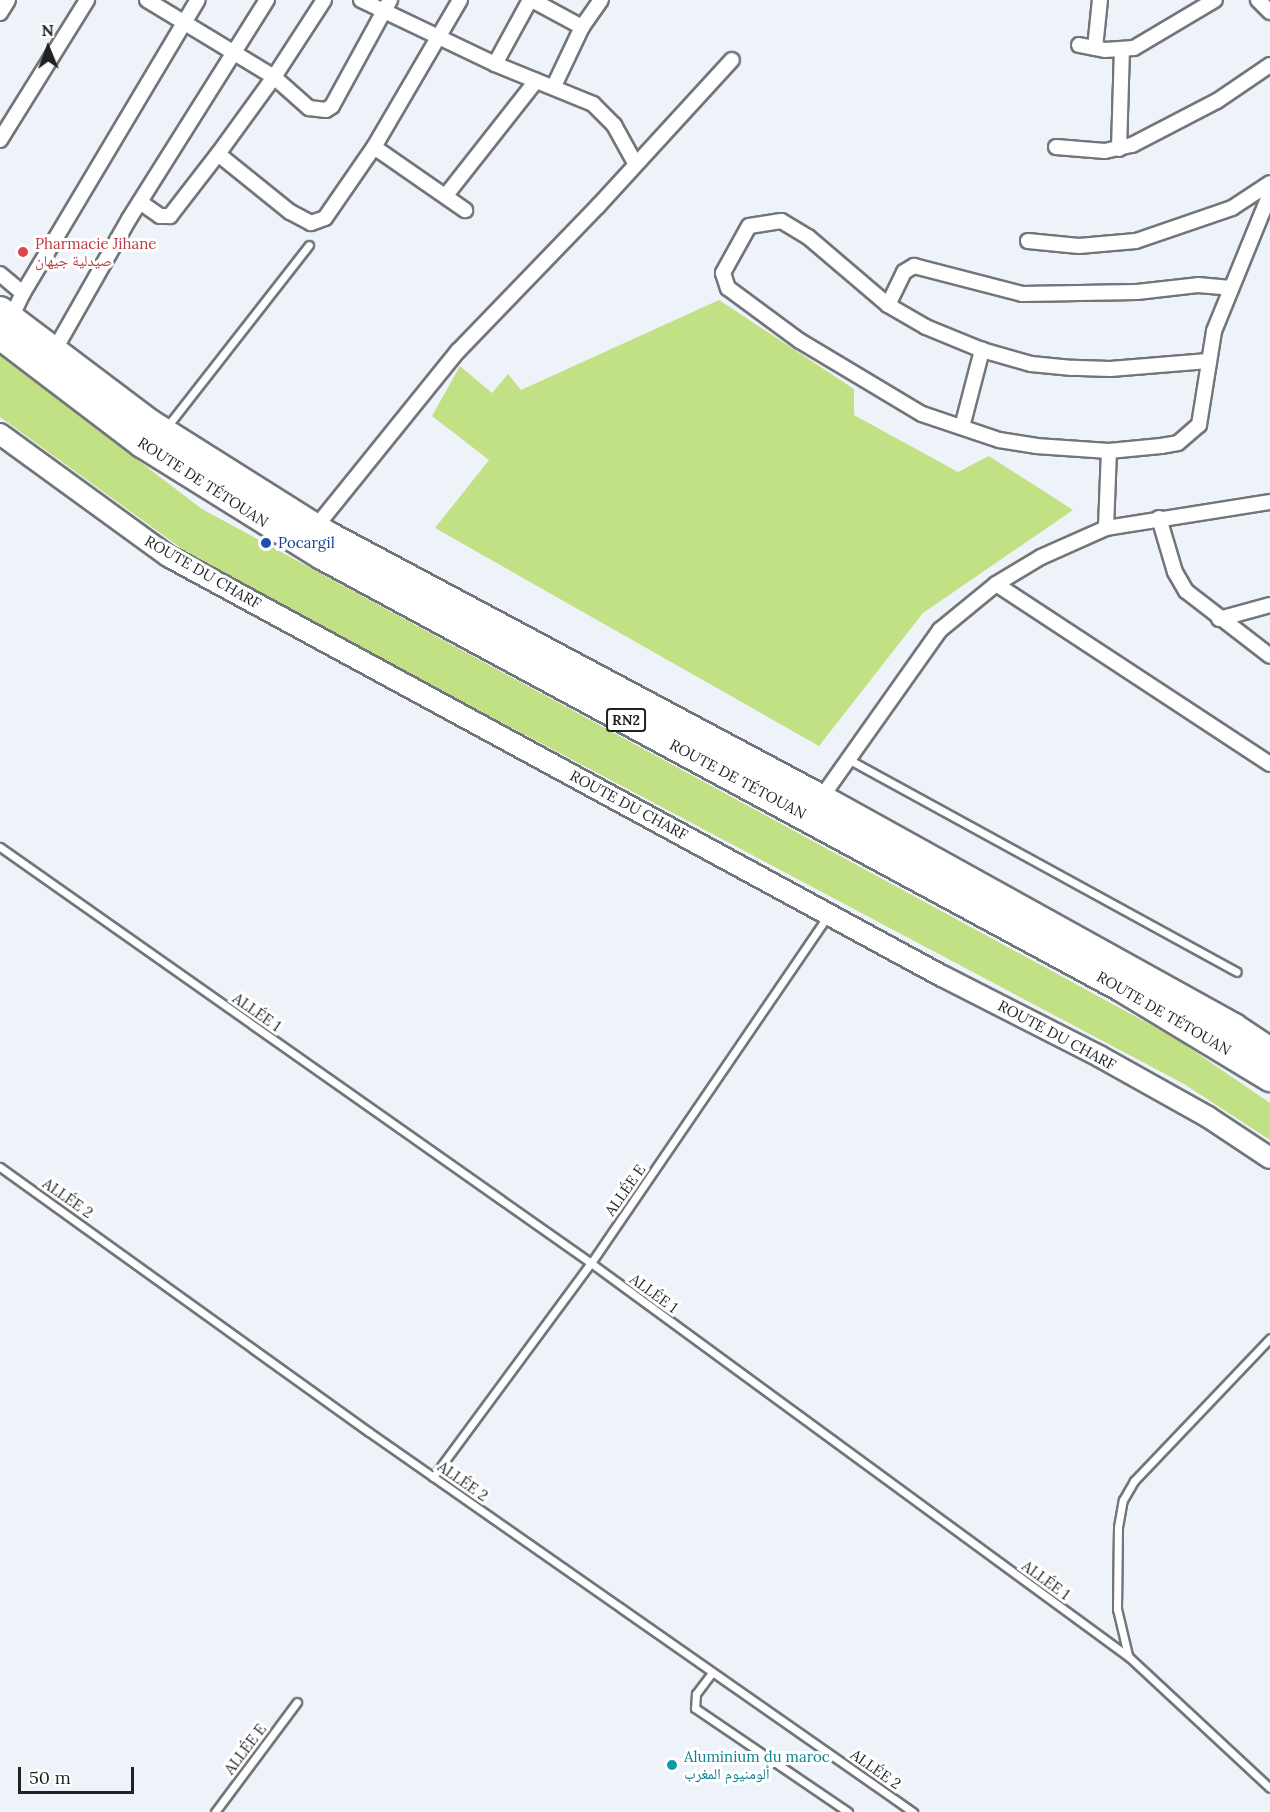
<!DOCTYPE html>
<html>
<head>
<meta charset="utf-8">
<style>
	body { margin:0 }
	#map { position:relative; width:1270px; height:1812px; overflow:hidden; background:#eef3f9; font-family:Lora,"Noto Naskh Arabic",serif }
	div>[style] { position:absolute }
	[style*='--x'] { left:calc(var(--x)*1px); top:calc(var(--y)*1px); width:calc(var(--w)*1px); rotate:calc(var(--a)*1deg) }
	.green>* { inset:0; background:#c2e184 }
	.roads { filter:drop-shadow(2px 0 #72767b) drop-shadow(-2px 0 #72767b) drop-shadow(0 2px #72767b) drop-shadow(0 -2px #72767b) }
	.lane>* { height:7px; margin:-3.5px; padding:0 3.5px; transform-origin:3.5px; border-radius:3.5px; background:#fff }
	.street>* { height:14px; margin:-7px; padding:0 7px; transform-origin:7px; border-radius:7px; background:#fff }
	.secondary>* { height:20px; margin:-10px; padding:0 10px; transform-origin:10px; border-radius:10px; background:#fff }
	.highway>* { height:26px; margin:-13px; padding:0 13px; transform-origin:13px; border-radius:13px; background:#fff }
	.dots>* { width:16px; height:16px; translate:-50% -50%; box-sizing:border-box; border:3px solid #fff; border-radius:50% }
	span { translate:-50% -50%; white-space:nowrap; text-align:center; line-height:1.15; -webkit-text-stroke:6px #fff; paint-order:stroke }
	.shield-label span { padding:2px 4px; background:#fff; border:2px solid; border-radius:4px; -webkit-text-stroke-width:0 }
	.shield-label { font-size:14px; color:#1f2123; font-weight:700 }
	.health-label { font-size:15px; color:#be3a42 }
	.left { translate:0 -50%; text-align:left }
	.street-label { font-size:15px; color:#1f2123 }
	.transit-label { font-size:15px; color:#164399 }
	.culture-label { font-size:15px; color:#0d838f }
	.north { position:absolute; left:18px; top:18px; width:60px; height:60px; -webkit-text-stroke:4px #fff; paint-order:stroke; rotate:359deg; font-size:16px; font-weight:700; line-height:24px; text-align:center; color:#1f2123 }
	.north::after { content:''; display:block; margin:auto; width:21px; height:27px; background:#1f2123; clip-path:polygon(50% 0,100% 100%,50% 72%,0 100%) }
	.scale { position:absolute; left:18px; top:1767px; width:116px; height:27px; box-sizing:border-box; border:3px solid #1f2123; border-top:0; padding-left:8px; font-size:18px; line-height:21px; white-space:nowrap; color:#1f2123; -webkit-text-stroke:4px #fff; paint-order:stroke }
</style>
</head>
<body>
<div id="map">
	<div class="green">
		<div style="clip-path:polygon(719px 300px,854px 389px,854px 415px,958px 472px,989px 456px,1073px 510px,923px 613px,819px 746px,435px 528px,489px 460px,432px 416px,460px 366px,492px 393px,508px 374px,521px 390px)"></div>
		<div style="clip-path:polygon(0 355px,202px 509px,1175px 1038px,1270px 1103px,1270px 1140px,1184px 1084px,203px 564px,0 417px)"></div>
	</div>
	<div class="roads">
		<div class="lane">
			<div style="--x:166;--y:428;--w:232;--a:-52"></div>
			<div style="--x:848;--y:759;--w:443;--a:28.7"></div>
			<div style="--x:0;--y:847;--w:723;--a:35.14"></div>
			<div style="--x:591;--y:1263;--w:667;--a:36.22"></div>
			<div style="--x:1129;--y:1657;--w:192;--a:42.9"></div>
			<div style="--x:0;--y:1167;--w:454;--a:35.7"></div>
			<div style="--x:369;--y:1432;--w:664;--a:34.94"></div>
			<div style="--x:433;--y:1477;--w:266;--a:-53.6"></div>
			<div style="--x:591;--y:1263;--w:421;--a:-55.7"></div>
			<div style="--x:1128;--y:1655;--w:47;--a:-103.4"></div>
			<div style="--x:1117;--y:1609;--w:82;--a:-89.3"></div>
			<div style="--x:1118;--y:1527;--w:27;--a:-80"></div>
			<div style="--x:1123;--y:1500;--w:22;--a:-60"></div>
			<div style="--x:1134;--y:1481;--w:197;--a:-46.4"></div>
			<div style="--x:711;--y:1674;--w:25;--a:127"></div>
			<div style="--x:696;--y:1694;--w:14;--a:94"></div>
			<div style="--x:695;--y:1708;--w:185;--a:34.2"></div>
			<div style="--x:215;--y:1812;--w:137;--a:-53.3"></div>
		</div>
		<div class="street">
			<div style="--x:147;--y:0;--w:149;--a:31.2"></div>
			<div style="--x:274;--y:77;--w:92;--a:-57"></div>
			<div style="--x:361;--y:0;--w:148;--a:25.5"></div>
			<div style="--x:495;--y:64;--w:106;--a:22.2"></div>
			<div style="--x:593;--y:104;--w:30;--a:45"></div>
			<div style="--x:614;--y:125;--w:43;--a:61.1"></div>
			<div style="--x:460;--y:0;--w:170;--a:120.3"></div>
			<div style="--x:374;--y:147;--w:111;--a:34.7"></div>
			<div style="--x:532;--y:0;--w:57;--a:28.4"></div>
			<div style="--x:1258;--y:0;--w:17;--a:45"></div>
			<div style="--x:0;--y:13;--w:15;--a:-58"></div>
			<div style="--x:1079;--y:45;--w:26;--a:11"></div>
			<div style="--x:1105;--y:50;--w:29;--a:-4"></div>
			<div style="--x:1134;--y:48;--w:94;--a:-30.7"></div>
			<div style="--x:1095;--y:48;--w:48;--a:-84.1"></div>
			<div style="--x:495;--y:64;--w:73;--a:-61.3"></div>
			<div style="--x:554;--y:86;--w:65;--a:-64.6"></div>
			<div style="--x:582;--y:27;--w:33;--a:-55"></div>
			<div style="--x:0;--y:140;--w:165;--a:-58.1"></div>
			<div style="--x:374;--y:147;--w:86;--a:124.6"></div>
			<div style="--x:325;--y:218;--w:15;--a:160"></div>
			<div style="--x:311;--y:223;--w:24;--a:-152"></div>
			<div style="--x:290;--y:212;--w:92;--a:-141.1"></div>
			<div style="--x:218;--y:154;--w:95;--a:-54"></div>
			<div style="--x:274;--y:77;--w:47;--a:41.5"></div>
			<div style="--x:309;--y:108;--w:17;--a:7"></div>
			<div style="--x:326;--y:110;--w:7;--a:-34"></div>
			<div style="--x:332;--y:106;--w:121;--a:-61.3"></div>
			<div style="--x:1056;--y:147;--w:49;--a:4.7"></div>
			<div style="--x:1105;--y:151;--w:28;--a:-13"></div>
			<div style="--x:1132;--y:145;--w:96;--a:-27.4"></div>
			<div style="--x:1217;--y:101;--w:64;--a:-34.2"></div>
			<div style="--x:1119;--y:149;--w:99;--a:-88.3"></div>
			<div style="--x:447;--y:194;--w:144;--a:-51.8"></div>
			<div style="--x:140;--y:202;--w:24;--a:35"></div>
			<div style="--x:160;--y:216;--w:10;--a:0"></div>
			<div style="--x:170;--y:216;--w:78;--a:-52.3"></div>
			<div style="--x:1028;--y:241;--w:51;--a:5.6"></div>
			<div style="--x:1079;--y:246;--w:57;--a:-5"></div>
			<div style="--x:1136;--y:241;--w:102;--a:-19"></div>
			<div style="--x:1232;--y:208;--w:45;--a:-33.3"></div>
			<div style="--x:0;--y:274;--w:30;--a:40"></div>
			<div style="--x:23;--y:293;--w:28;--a:116"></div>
			<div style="--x:23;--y:293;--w:341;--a:-59.2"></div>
			<div style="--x:888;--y:305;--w:37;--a:-64"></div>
			<div style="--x:904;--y:272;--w:12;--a:-31"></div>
			<div style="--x:914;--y:266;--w:112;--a:14.5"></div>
			<div style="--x:1022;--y:294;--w:115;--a:-1"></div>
			<div style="--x:1137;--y:292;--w:61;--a:-6.5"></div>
			<div style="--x:1198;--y:285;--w:33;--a:5"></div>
			<div style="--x:54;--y:351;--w:152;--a:-60.4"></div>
			<div style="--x:129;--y:219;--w:259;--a:-57.8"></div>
			<div style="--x:1208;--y:361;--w:98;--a:175.3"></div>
			<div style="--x:1110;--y:369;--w:38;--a:-178"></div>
			<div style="--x:1072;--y:368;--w:41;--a:-174.4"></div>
			<div style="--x:1031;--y:364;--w:51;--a:-164.1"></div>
			<div style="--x:982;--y:350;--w:61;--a:-157.7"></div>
			<div style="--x:926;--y:327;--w:44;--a:-149.9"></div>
			<div style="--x:888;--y:305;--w:105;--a:-139.6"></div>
			<div style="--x:808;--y:237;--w:31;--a:-149"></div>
			<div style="--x:781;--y:221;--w:32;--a:171"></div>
			<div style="--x:749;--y:226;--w:54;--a:119"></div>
			<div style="--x:723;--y:273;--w:16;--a:72"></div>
			<div style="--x:728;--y:288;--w:89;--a:36.4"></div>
			<div style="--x:800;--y:341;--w:142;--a:30.9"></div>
			<div style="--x:922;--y:414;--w:81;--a:18.7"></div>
			<div style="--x:999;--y:440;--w:37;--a:9"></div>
			<div style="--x:1036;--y:446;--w:73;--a:3.9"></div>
			<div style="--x:1109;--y:451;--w:52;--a:-5.5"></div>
			<div style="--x:1161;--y:446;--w:17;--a:-10"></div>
			<div style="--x:1178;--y:443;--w:28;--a:-41"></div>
			<div style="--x:1199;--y:425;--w:95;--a:-80.9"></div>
			<div style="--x:1214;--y:331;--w:148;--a:-67.8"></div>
			<div style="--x:962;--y:427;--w:80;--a:-75.4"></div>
			<div style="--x:1159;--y:518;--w:56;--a:73.5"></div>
			<div style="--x:1175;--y:572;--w:22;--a:60"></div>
			<div style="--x:1186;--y:591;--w:106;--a:37.7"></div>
			<div style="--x:315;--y:528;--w:228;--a:-51.1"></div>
			<div style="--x:458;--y:351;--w:202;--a:-46"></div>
			<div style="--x:598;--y:206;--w:198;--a:-47.5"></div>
			<div style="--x:1106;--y:528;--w:77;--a:-87.8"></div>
			<div style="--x:996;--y:584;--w:328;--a:33.3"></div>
			<div style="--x:1219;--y:619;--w:53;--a:-15.4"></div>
			<div style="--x:821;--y:798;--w:206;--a:-54.7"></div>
			<div style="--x:940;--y:630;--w:72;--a:-39.4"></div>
			<div style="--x:996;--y:584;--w:52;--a:-31"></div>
			<div style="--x:1041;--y:557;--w:71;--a:-24"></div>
			<div style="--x:1106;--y:528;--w:166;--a:-9"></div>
		</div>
		<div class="secondary">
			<div style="--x:0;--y:434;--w:208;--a:36"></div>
			<div style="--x:168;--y:556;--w:881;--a:28.49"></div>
			<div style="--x:942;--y:976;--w:176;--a:27"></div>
			<div style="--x:1099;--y:1056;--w:125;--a:29.2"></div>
			<div style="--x:1208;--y:1117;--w:74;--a:33.5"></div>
		</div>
		<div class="highway">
			<div style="--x:0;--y:310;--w:188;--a:37"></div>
			<div style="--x:150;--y:423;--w:208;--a:32.2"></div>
			<div style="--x:326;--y:534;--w:561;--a:28.07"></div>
			<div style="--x:821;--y:798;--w:472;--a:29"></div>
			<div style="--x:1234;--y:1027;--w:43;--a:33.7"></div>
			<div style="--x:0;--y:336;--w:178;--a:37.3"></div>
			<div style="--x:142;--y:444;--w:212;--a:31.9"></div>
			<div style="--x:322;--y:556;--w:911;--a:28.39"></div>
			<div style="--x:1123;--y:989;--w:172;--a:31.2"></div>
		</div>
	</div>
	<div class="dots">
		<div style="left:23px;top:252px;background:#e0444e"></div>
		<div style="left:266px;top:543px;background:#1a4fb4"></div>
		<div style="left:672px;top:1765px;background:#0f9aa8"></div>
	</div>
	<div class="shield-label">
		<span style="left:626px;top:720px">RN2</span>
	</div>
	<div class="health-label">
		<span class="left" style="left:35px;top:252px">Pharmacie Jihane<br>صيدلية جيهان</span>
	</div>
	<div class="street-label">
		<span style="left:203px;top:482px;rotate:33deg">ROUTE DE TÉTOUAN</span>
		<span style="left:203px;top:572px;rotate:30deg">ROUTE DU CHARF</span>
		<span style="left:738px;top:779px;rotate:28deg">ROUTE DE TÉTOUAN</span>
		<span style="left:629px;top:805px;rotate:28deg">ROUTE DU CHARF</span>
		<span style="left:257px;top:1012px;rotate:35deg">ALLÉE 1</span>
		<span style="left:1164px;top:1013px;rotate:30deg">ROUTE DE TÉTOUAN</span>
		<span style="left:1057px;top:1035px;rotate:28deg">ROUTE DU CHARF</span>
		<span style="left:625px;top:1190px;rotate:-55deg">ALLÉE E</span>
		<span style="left:68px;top:1198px;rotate:35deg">ALLÉE 2</span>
		<span style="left:654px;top:1293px;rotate:36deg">ALLÉE 1</span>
		<span style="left:463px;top:1481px;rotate:35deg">ALLÉE 2</span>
		<span style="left:1046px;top:1580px;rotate:36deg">ALLÉE 1</span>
		<span style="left:245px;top:1749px;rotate:-53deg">ALLÉE E</span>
		<span style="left:876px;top:1769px;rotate:35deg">ALLÉE 2</span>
	</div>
	<div class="transit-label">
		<span class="left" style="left:278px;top:543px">Pocargil</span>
	</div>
	<div class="culture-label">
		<span class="left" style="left:684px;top:1765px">Aluminium du maroc<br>ألومنيوم المغرب</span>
	</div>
	<div class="north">N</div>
	<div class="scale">50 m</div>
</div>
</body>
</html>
